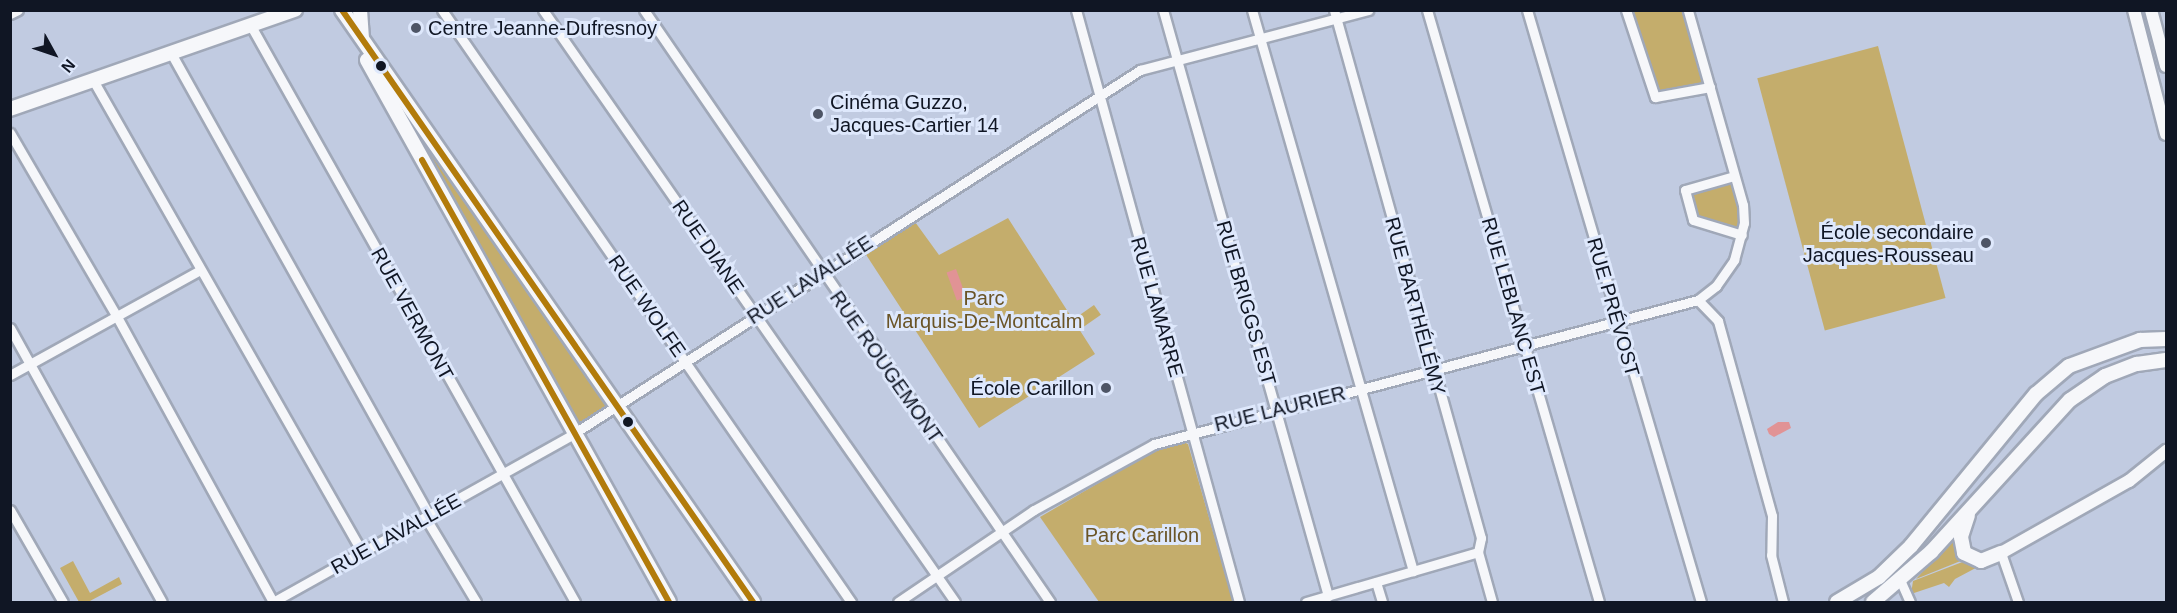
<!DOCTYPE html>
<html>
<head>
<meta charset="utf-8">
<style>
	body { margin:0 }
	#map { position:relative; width:2177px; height:613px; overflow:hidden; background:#c1cbe1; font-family:Arial,sans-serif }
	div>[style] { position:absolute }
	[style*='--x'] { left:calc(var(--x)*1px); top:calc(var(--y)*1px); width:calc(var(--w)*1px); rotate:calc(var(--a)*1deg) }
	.green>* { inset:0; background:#c4ad6c; transform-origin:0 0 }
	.water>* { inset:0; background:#e19395; transform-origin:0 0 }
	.roads { filter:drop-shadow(2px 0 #a0a8b8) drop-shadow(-2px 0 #a0a8b8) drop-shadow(0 2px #a0a8b8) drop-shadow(0 -2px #a0a8b8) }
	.minor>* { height:9px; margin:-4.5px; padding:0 4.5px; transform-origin:4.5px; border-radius:4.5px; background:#f6f7fa }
	.tertiary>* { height:12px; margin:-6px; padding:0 6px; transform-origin:6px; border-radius:6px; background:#f6f7fa }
	.secondary>* { height:14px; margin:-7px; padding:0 7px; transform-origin:7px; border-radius:7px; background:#f6f7fa }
	.bus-1>* { height:6px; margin:-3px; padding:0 3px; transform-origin:3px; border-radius:3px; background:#b27b0b }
	.dots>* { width:16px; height:16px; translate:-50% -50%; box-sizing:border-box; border:3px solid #dee8fc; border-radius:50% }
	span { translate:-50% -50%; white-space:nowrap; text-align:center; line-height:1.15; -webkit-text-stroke:6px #dee8fc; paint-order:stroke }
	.poi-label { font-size:20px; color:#101624 }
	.left { translate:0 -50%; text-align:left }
	.right { translate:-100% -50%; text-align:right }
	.street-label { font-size:20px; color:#101624 }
	.park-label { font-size:20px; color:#6a5426 }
	.frame { position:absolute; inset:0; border:12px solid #101624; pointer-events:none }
	.north { position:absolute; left:24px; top:24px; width:60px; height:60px; -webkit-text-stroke:4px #dee8fc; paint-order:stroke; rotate:130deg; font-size:16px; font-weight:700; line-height:24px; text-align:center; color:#101624 }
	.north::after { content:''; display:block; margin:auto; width:21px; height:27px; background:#101624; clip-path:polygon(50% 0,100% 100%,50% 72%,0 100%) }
</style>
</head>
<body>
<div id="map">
	<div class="green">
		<div style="clip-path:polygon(1626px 11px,1688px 11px,1710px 87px,1660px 99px)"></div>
		<div style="clip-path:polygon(358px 44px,618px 404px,573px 434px)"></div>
		<div style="left:1878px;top:46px;width:261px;height:125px;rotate:75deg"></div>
		<div style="clip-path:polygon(1734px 176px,1743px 205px,1742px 235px,1693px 220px,1685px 190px)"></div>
		<div style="clip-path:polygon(910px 215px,939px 255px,1008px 218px,1095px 354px,979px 428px,861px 247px)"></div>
		<div style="left:1094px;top:305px;width:12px;height:24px;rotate:55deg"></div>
		<div style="clip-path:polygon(1183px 442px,1188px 444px,1233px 602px,1099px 602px,1040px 517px,1150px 453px)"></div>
		<div style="clip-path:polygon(1955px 536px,1963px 560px,1916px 579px,1952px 539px)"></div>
		<div style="clip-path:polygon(73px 561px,90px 593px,119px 577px,122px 584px,88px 602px,79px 602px,60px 568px)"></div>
		<div style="clip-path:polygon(1965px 561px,1987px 562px,1955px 579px,1949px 587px,1944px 583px,1911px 594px,1913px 581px)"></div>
	</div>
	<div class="water">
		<div style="left:956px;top:269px;width:30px;height:10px;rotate:70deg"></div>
		<div style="clip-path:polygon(1778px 422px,1789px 422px,1791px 428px,1774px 437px,1769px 434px,1767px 429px)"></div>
	</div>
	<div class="roads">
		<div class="minor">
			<div style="--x:442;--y:10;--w:720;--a:55.36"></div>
			<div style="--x:543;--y:10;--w:721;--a:55.16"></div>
			<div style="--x:644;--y:10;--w:718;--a:55.56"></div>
			<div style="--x:1076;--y:10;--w:614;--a:74.61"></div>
			<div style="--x:1163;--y:10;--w:609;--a:74.27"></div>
			<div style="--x:1252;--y:10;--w:584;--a:73.99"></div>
			<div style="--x:1334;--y:10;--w:548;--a:74.44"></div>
			<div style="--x:1481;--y:538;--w:14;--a:102"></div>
			<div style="--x:1478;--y:552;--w:52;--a:74.4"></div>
			<div style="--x:1427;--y:10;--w:616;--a:73.8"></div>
			<div style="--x:1527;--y:10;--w:617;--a:73.62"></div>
			<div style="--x:1626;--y:10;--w:92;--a:71.6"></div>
			<div style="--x:1655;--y:97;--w:56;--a:-10.3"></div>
			<div style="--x:10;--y:14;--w:9;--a:-27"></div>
			<div style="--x:251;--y:26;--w:661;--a:60.64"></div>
			<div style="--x:171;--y:53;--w:529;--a:60.82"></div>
			<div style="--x:93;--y:80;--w:543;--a:60.32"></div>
			<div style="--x:10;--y:133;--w:211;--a:59.8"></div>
			<div style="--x:116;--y:315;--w:327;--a:61.3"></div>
			<div style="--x:1734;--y:176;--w:51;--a:164.1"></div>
			<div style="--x:1685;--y:190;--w:31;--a:75"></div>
			<div style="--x:1693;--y:220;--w:51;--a:17"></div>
			<div style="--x:1698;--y:300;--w:29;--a:46"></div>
			<div style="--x:1718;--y:321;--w:202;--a:74.5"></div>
			<div style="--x:1772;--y:516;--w:39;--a:91"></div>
			<div style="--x:1771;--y:555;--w:49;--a:75.7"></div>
			<div style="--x:10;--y:328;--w:313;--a:61"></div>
			<div style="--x:10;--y:375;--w:217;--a:-28.9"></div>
			<div style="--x:10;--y:510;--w:106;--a:60.1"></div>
			<div style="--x:425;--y:517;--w:99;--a:59"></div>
			<div style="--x:2001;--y:553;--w:52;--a:70.9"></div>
			<div style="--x:1376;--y:582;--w:21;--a:73"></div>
			<div style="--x:1901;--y:582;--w:22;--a:66"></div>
			<div style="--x:273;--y:602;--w:344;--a:-29.2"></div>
			<div style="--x:573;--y:434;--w:674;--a:-32.7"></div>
			<div style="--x:1140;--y:70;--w:236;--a:-14.7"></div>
			<div style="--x:898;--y:602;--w:164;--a:-34.1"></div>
			<div style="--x:1034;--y:510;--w:137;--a:-28.8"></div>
			<div style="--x:1154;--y:444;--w:563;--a:-14.83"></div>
			<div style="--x:1698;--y:300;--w:23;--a:-38"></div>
			<div style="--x:1716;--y:286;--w:32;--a:-55"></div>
			<div style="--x:1734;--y:260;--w:38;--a:-75"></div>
			<div style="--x:1744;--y:223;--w:18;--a:-93"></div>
			<div style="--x:1743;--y:205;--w:203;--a:-105.8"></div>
			<div style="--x:1306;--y:602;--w:179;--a:-16.2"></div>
		</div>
		<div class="tertiary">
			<div style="--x:2134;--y:10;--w:128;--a:75.5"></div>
			<div style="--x:2151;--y:10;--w:58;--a:75"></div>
			<div style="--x:2001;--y:553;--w:147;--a:-29.4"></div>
			<div style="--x:2129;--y:481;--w:48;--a:-39"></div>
		</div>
		<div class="secondary">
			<div style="--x:342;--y:10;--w:721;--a:55.23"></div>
			<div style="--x:360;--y:10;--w:26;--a:86"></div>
			<div style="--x:367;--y:60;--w:620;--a:60.87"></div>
			<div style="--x:10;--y:109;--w:302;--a:-19.2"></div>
			<div style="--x:1968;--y:515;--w:23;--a:108"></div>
			<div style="--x:1961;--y:537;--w:16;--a:79"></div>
			<div style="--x:1964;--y:553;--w:19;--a:25"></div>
			<div style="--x:1981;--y:561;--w:22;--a:-22"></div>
			<div style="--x:1837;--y:602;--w:49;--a:-30.8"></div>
			<div style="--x:1879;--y:577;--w:45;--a:-44.1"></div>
			<div style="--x:1911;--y:546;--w:197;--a:-50.6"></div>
			<div style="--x:2036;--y:394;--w:43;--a:-40.3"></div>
			<div style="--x:2069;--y:366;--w:76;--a:-20.1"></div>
			<div style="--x:2140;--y:340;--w:26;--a:-2"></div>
			<div style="--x:1873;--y:602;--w:77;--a:-40.8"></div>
			<div style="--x:1931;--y:552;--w:206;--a:-47.6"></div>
			<div style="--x:2070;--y:400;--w:42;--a:-34.4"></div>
			<div style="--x:2105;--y:376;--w:34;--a:-21"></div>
			<div style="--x:2137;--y:364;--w:29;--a:-8"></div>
		</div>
	</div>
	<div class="bus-1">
		<div style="--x:342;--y:10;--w:721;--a:55.23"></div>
		<div style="--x:422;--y:160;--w:506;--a:60.8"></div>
	</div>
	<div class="dots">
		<div style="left:416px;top:28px;background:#4e5566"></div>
		<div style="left:381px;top:66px;background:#101624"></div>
		<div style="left:818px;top:114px;background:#4e5566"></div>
		<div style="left:1986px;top:243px;background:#4e5566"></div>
		<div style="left:1106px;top:388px;background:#4e5566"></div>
		<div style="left:628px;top:422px;background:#101624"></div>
	</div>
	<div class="poi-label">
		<span class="left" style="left:428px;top:28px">Centre Jeanne-Dufresnoy</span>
		<span class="left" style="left:830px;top:114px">Cinéma Guzzo,<br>Jacques-Cartier 14</span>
		<span class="right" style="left:1974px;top:244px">École secondaire<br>Jacques-Rousseau</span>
		<span class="right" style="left:1094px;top:388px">École Carillon</span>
	</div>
	<div class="street-label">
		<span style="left:708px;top:247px;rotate:55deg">RUE DIANE</span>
		<span style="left:810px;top:280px;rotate:-33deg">RUE LAVALLÉE</span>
		<span style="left:1246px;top:303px;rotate:74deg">RUE BRIGGS EST</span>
		<span style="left:647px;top:306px;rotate:55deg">RUE WOLFE</span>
		<span style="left:1415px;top:306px;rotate:75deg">RUE BARTHÉLÉMY</span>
		<span style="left:1513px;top:306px;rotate:74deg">RUE LEBLANC EST</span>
		<span style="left:1157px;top:307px;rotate:74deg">RUE LAMARRE</span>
		<span style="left:1613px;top:307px;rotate:74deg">RUE PRÉVOST</span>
		<span style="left:412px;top:314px;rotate:61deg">RUE VERMONT</span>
		<span style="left:886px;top:367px;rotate:55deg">RUE ROUGEMONT</span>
		<span style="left:1280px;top:409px;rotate:-14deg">RUE LAURIER</span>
		<span style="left:396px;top:534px;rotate:-29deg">RUE LAVALLÉE</span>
	</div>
	<div class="park-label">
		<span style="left:984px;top:310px">Parc<br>Marquis-De-Montcalm</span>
		<span style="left:1142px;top:535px">Parc Carillon</span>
	</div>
	<div class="frame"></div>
	<div class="north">N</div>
</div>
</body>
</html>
